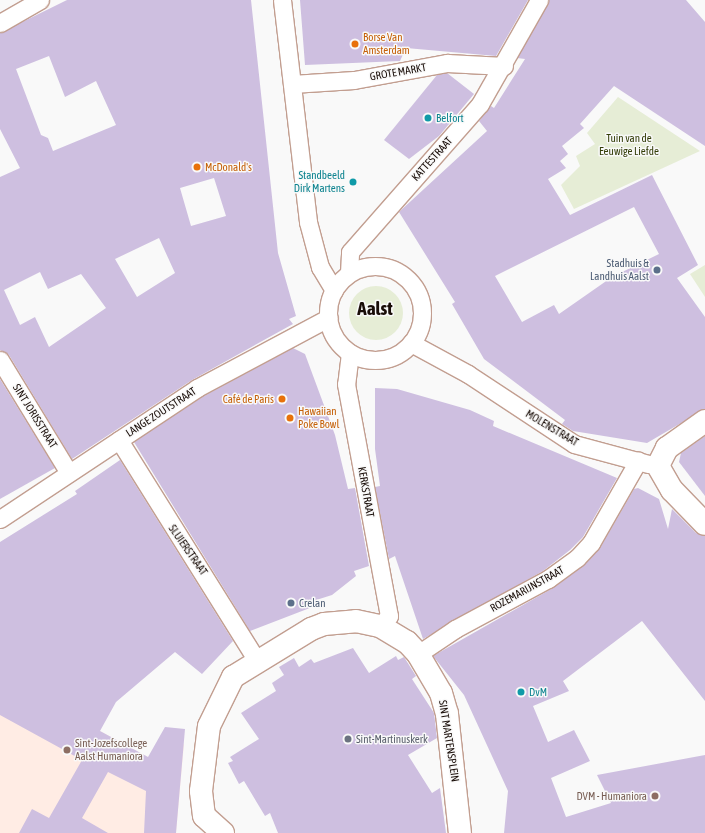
<!DOCTYPE html>
<html>
<head>
<meta charset="utf-8">
<style>
	body { margin:0 }
	#map { position:relative; width:705px; height:833px; overflow:hidden; background:#f9f9f9; font-family:"Asap Condensed",sans-serif }
	div>[style] { position:absolute }
	[style*='--x'] { left:calc(var(--x)*1px); top:calc(var(--y)*1px); width:calc(var(--w)*1px); rotate:calc(var(--a)*1deg) }
	.built>* { inset:0; background:#ffece4 }
	.green>* { inset:0; background:#e6edd6 }
	.round { border-radius:50% }
	.building>* { inset:0; background:#cebfe0 }
	.roads { filter:drop-shadow(1px 0 #c29e90) drop-shadow(-1px 0 #c29e90) drop-shadow(0 1px #c29e90) drop-shadow(0 -1px #c29e90) }
	.pedestrian>* { height:17px; margin:-8.5px; padding:0 8.5px; transform-origin:8.5px; border-radius:8.5px; background:#fff }
	.pedestrian>.ring { margin:-8.5px; padding:0; box-sizing:content-box; background:none; border:17px solid #fff; border-radius:50% }
	.minor>* { height:22px; margin:-11px; padding:0 11px; transform-origin:11px; border-radius:11px; background:#fff }
	.dots>* { width:11px; height:11px; translate:-50% -50%; box-sizing:border-box; border:2px solid #f9f9f9; border-radius:50% }
	span { translate:-50% -50%; white-space:nowrap; text-align:center; line-height:1.15; -webkit-text-stroke:3px #f9f9f9; paint-order:stroke }
	.food-label { font-size:11px; color:#c56008 }
	.left { translate:0 -50%; text-align:left }
	.right { translate:-100% -50%; text-align:right }
	.street-label { font-size:11px; color:#190d08 }
	.culture-label { font-size:11px; color:#0d838f }
	.park-label { font-size:11px; color:#333d07 }
	.service-label { font-size:11px; color:#4e5e75 }
	.worship-label { font-size:11px; color:#5b616d }
	.education-label { font-size:11px; color:#785e54 }
	.town-label { font-size:19px; color:#190d08; font-weight:700 }
</style>
</head>
<body>
<div id="map">
	<div class="built">
		<div style="clip-path:polygon(0 661px,100px 731px,148px 757px,184px 744px,176px 833px,0 833px)"></div>
	</div>
	<div class="green">
		<div style="clip-path:polygon(618px 97px,700px 151px,574px 209px,561px 185px,580px 166px,576px 156px,595px 144px,587px 133px)"></div>
		<div style="clip-path:polygon(705px 265px,705px 297px,690px 274px)"></div>
		<div class="round" style="left:349px;top:286px;width:54px;height:54px"></div>
	</div>
	<div class="building">
		<div style="clip-path:polygon(evenodd,67px 0,251px 0,278px 253px,296px 316px,289px 319px,293px 324px,192px 380px,72px 459px,9px 355px,0 350px,0 177px,20px 168px,0 129px,0 33px,67px 0,49px 56px,65px 97px,96px 81px,116px 125px,53px 151px,48px 138px,41px 135px,16px 69px,49px 56px,67px 0,214px 178px,226px 216px,191px 226px,180px 188px,214px 178px,67px 0,159px 238px,175px 273px,137px 297px,115px 259px,159px 238px,67px 0,40px 272px,48px 289px,81px 274px,106px 308px,49px 347px,35px 317px,20px 325px,4px 290px,40px 272px)"></div>
		<div style="clip-path:polygon(300px 0,528px 0,496px 56px,406px 48px,400px 61px,305px 65px)"></div>
		<div style="clip-path:polygon(evenodd,549px 0,686px 0,705px 22px,705px 146px,614px 86px,580px 124px,584px 128px,562px 146px,568px 154px,560px 161px,566px 168px,548px 179px,570px 215px,652px 175px,698px 265px,677px 278px,705px 317px,705px 409px,647px 443px,573px 431px,562px 424px,565px 420px,484px 359px,452px 304px,455px 302px,399px 212px,487px 131px,479px 121px,491px 106px,494px 108px,525px 59px,517px 58px,549px 0,634px 207px,659px 254px,612px 277px,559px 314px,554px 305px,522px 322px,495px 276px,634px 207px)"></div>
		<div style="clip-path:polygon(447px 73px,474px 94px,439px 136px,409px 159px,384px 140px,437px 75px)"></div>
		<div style="clip-path:polygon(293px 348px,305px 354px,335px 435px,348px 489px,355px 488px,369px 566px,354px 571px,356px 576px,332px 595px,313px 601px,315px 606px,250px 631px,134px 442px,202px 397px)"></div>
		<div style="clip-path:polygon(0 379px,55px 468px,0 499px)"></div>
		<div style="clip-path:polygon(375px 388px,397px 389px,470px 410px,494px 421px,493px 426px,617px 478px,583px 537px,570px 550px,543px 571px,423px 639px,395px 556px,389px 559px,375px 487px,380px 486px,375px 449px)"></div>
		<div style="clip-path:polygon(705px 436px,705px 496px,679px 462px,681px 453px)"></div>
		<div style="clip-path:polygon(120px 460px,233px 641px,202px 674px,175px 652px,116px 702px,100px 731px,148px 757px,165px 727px,185px 729px,176px 833px,144px 833px,146px 791px,108px 772px,82px 818px,108px 833px,19px 833px,32px 809px,49px 818px,82px 760px,0 715px,0 542px,77px 494px,75px 491px)"></div>
		<div style="clip-path:polygon(638px 488px,659px 499px,668px 529px,672px 509px,696px 533px,705px 536px,705px 701px,642px 621px,563px 681px,569px 691px,533px 706px,548px 742px,574px 730px,590px 761px,551px 778px,566px 817px,611px 803px,597px 775px,705px 755px,705px 833px,504px 833px,508px 791px,464px 695px,433px 656px,553px 588px,583px 566px,600px 548px,634px 489px)"></div>
		<div style="clip-path:polygon(353px 648px,369px 673px,396px 656px,398px 660px,404px 657px,416px 676px,412px 679px,434px 713px,437px 738px,408px 755px,432px 793px,440px 788px,446px 833px,278px 833px,270px 813px,265px 816px,244px 781px,239px 784px,228px 763px,233px 761px,230px 757px,259px 739px,241px 713px,276px 691px,272px 683px,284px 675px,279px 667px,294px 658px,299px 667px,311px 659px,314px 663px)"></div>
	</div>
	<div class="roads">
		<div class="pedestrian">
			<div style="--x:282;--y:0;--w:224;--a:83.3"></div>
			<div style="--x:308;--y:222;--w:47;--a:75.1"></div>
			<div style="--x:320;--y:267;--w:27;--a:59"></div>
			<div style="--x:0;--y:23;--w:46;--a:-29.9"></div>
			<div style="--x:292;--y:84;--w:62;--a:-3.7"></div>
			<div style="--x:354;--y:80;--w:95;--a:-10.4"></div>
			<div style="--x:447;--y:63;--w:57;--a:3"></div>
			<div class="ring" style="left:328px;top:266px;width:77px;height:77px"></div>
			<div style="--x:349;--y:273;--w:21;--a:-87"></div>
			<div style="--x:350;--y:252;--w:197;--a:-48.7"></div>
			<div style="--x:480;--y:104;--w:120;--a:-60.4"></div>
			<div style="--x:411;--y:343;--w:65;--a:28.5"></div>
			<div style="--x:468;--y:374;--w:127;--a:33.4"></div>
			<div style="--x:574;--y:444;--w:77;--a:15.1"></div>
			<div style="--x:350;--y:353;--w:31;--a:97"></div>
			<div style="--x:346;--y:384;--w:236;--a:79.5"></div>
			<div style="--x:389;--y:616;--w:13;--a:132"></div>
			<div style="--x:0;--y:360;--w:132;--a:58.6"></div>
			<div style="--x:119;--y:440;--w:261;--a:58"></div>
			<div style="--x:0;--y:519;--w:237;--a:-33.6"></div>
			<div style="--x:197;--y:388;--w:149;--a:-28.1"></div>
			<div style="--x:418;--y:654;--w:45;--a:-34"></div>
			<div style="--x:455;--y:629;--w:106;--a:-28.3"></div>
			<div style="--x:548;--y:579;--w:36;--a:-36"></div>
			<div style="--x:577;--y:558;--w:21;--a:-47"></div>
			<div style="--x:591;--y:543;--w:95;--a:-60.2"></div>
		</div>
		<div class="minor">
			<div style="--x:705;--y:421;--w:47;--a:144.6"></div>
			<div style="--x:667;--y:448;--w:20;--a:117"></div>
			<div style="--x:658;--y:466;--w:28;--a:60"></div>
			<div style="--x:672;--y:490;--w:47;--a:45.9"></div>
			<div style="--x:223;--y:833;--w:25;--a:-138"></div>
			<div style="--x:204;--y:816;--w:25;--a:-97"></div>
			<div style="--x:201;--y:791;--w:65;--a:-83"></div>
			<div style="--x:209;--y:726;--w:55;--a:-63.9"></div>
			<div style="--x:233;--y:677;--w:92;--a:-31.6"></div>
			<div style="--x:311;--y:629;--w:14;--a:-21"></div>
			<div style="--x:324;--y:624;--w:32;--a:-5"></div>
			<div style="--x:356;--y:621;--w:25;--a:12"></div>
			<div style="--x:380;--y:626;--w:31;--a:31"></div>
			<div style="--x:407;--y:642;--w:16;--a:47"></div>
			<div style="--x:418;--y:654;--w:45;--a:59.5"></div>
			<div style="--x:441;--y:693;--w:22;--a:74"></div>
			<div style="--x:447;--y:714;--w:120;--a:83.8"></div>
		</div>
	</div>
	<div class="dots">
		<div style="left:355px;top:44px;background:#e8710a"></div>
		<div style="left:428px;top:118px;background:#0f9aa8"></div>
		<div style="left:197px;top:167px;background:#e8710a"></div>
		<div style="left:353px;top:182px;background:#0f9aa8"></div>
		<div style="left:657px;top:270px;background:#5c6f8a"></div>
		<div style="left:282px;top:399px;background:#e8710a"></div>
		<div style="left:290px;top:418px;background:#e8710a"></div>
		<div style="left:291px;top:603px;background:#5c6f8a"></div>
		<div style="left:521px;top:692px;background:#0f9aa8"></div>
		<div style="left:348px;top:739px;background:#6b7280"></div>
		<div style="left:67px;top:750px;background:#8d6e63"></div>
		<div style="left:655px;top:796px;background:#8d6e63"></div>
	</div>
	<div class="food-label">
		<span class="left" style="left:363px;top:44px">Borse Van<br>Amsterdam</span>
		<span class="left" style="left:205px;top:167px">McDonald's</span>
		<span class="right" style="left:274px;top:399px">Café de Paris</span>
		<span class="left" style="left:298px;top:418px">Hawaiian<br>Poke Bowl</span>
	</div>
	<div class="street-label">
		<span style="left:398px;top:72px;rotate:-10deg">GROTE MARKT</span>
		<span style="left:432px;top:159px;rotate:-48deg">KATTESTRAAT</span>
		<span style="left:161px;top:412px;rotate:-33deg">LANGE ZOUTSTRAAT</span>
		<span style="left:35px;top:416px;rotate:58deg">SINT JORISSTRAAT</span>
		<span style="left:552px;top:428px;rotate:31deg">MOLENSTRAAT</span>
		<span style="left:366px;top:492px;rotate:80deg">KERKSTRAAT</span>
		<span style="left:188px;top:550px;rotate:55deg">SLUIERSTRAAT</span>
		<span style="left:527px;top:589px;rotate:-29deg">ROZEMARIJNSTRAAT</span>
		<span style="left:449px;top:741px;rotate:81deg">SINT MARTENSPLEIN</span>
	</div>
	<div class="culture-label">
		<span class="left" style="left:436px;top:118px">Belfort</span>
		<span class="right" style="left:345px;top:182px">Standbeeld<br>Dirk Martens</span>
		<span class="left" style="left:529px;top:692px">DvM</span>
	</div>
	<div class="park-label">
		<span style="left:629px;top:145px">Tuin van de<br>Eeuwige Liefde</span>
	</div>
	<div class="service-label">
		<span class="right" style="left:649px;top:270px">Stadhuis &amp;<br>Landhuis Aalst</span>
		<span class="left" style="left:299px;top:603px">Crelan</span>
	</div>
	<div class="worship-label">
		<span class="left" style="left:356px;top:739px">Sint-Martinuskerk</span>
	</div>
	<div class="education-label">
		<span class="left" style="left:75px;top:750px">Sint-Jozefscollege<br>Aalst Humaniora</span>
		<span class="right" style="left:647px;top:796px">DVM - Humaniora</span>
	</div>
	<div class="town-label">
		<span style="left:375px;top:309px">Aalst</span>
	</div>
</div>
</body>
</html>
